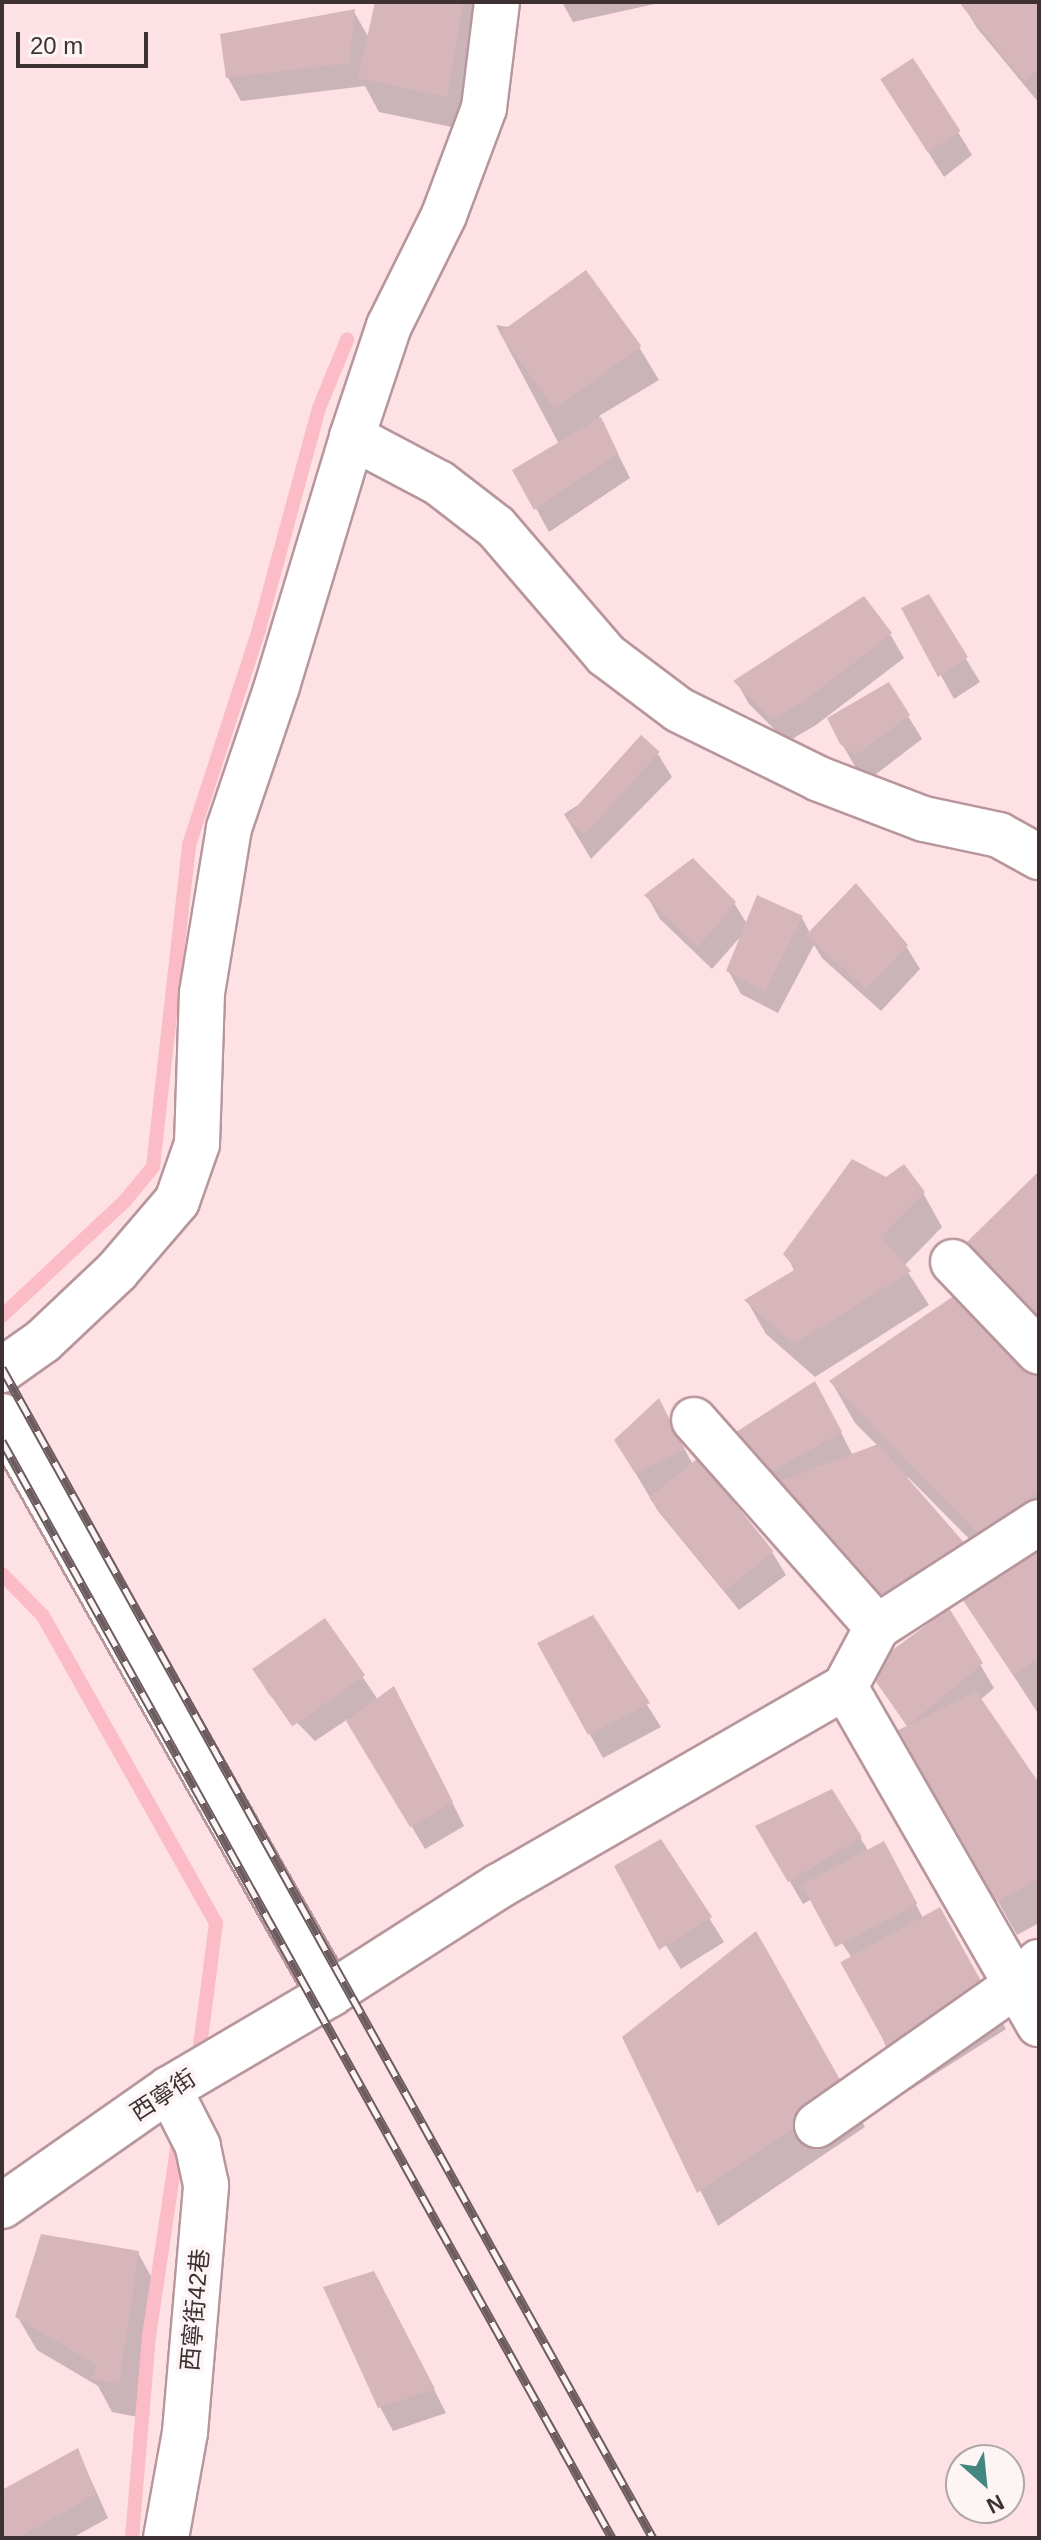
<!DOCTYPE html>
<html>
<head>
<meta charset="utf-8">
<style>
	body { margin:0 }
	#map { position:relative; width:1041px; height:2540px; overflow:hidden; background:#fde1e5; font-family:Arial,"Noto Sans TC",sans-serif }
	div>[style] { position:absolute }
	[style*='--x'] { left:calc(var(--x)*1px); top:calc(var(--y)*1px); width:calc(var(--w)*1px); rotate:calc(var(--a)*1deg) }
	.shadow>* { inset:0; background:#0003; transform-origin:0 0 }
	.stream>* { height:14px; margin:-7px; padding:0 7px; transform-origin:7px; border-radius:7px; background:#fbbbc7 }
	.building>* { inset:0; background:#d7b6bb; transform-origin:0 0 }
	.roads { filter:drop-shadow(2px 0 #b7969c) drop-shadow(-2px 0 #b7969c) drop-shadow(0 2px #b7969c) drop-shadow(0 -2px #b7969c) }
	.minor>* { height:44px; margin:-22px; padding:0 22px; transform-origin:22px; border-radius:22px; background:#fff }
	.rail>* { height:9px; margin-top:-4.5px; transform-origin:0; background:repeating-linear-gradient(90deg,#fcf4f5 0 18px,#6d5c5f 0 36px); box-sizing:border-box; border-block:2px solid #6d5c5f }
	span { translate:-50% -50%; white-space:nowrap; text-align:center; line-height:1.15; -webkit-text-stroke:8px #fcf4f5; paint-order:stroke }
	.street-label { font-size:24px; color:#3e3133 }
	.frame { position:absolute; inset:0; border:4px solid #3e3133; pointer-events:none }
	.north { position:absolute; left:945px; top:2444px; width:80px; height:80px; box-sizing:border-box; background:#fcf4f5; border:2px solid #b0a6a7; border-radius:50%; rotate:153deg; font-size:22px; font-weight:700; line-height:32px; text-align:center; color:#3e3133 }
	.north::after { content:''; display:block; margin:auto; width:28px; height:36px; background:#428881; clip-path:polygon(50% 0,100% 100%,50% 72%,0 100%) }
	.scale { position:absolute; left:16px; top:32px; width:132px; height:36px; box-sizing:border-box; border:4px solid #3e3133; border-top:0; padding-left:10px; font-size:24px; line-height:28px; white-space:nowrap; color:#3e3133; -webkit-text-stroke:6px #fcf4f5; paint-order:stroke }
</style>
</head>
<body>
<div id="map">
	<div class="shadow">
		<div style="clip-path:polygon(377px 2px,488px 2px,466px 130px,379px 112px,365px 86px,241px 101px,228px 78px,354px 12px,369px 38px)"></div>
		<div style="clip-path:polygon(562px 2px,664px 2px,573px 22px)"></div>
		<div style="clip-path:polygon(967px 2px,1033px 2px,1039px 9px,1039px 103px,977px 28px,963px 5px)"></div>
		<div style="clip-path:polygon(893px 97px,958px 132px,972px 155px,944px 177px)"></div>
		<div style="clip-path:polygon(496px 325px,639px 347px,659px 380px,599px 416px,630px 478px,549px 532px,515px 470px,559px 444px)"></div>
		<div style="clip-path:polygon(928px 596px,980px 682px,954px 699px,904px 609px)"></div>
		<div style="clip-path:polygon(890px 634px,904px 658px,816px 725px,787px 742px,749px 704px,736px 681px)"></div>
		<div style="clip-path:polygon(908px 716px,922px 739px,871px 778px,856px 768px,842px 744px)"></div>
		<div style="clip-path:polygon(658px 754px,672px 777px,591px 859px,564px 814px)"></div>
		<div style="clip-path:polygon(647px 896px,734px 903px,747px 924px,802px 918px,810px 933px,906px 946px,920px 969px,881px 1011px,822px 958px,814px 945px,778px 1013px,741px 994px,728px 970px,742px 935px,712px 969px,660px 919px)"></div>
		<div style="clip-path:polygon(1039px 1174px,1039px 1332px,994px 1284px,970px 1242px)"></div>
		<div style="clip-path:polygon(886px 1179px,923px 1193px,942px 1227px,904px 1266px,929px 1305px,815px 1377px,766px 1334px,747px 1301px,795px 1272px,786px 1254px)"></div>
		<div style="clip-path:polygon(evenodd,1039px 1376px,1039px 1715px,961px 1595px,897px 1635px,749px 1458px,828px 1407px,853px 1456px,878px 1446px,855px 1423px,831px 1381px,1039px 1376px,908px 1477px,997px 1567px,964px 1547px,906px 1479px,908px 1477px)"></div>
		<div style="clip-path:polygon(671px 1424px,692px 1463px,772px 1552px,786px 1575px,739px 1610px,658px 1511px,630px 1464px)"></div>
		<div style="clip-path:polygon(948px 1611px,994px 1688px,980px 1700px,1039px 1786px,1039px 1923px,1017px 1935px,901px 1731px,908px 1728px,870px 1670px)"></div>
		<div style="clip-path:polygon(592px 1618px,661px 1727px,603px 1758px,540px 1644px)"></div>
		<div style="clip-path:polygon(325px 1621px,378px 1700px,407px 1712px,464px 1826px,425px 1849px,348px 1719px,315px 1741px,268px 1693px,254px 1669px)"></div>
		<div style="clip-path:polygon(832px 1792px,869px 1852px,896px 1867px,923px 1918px,959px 1944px,1006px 2029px,910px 2090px,890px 2057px,850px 1955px,812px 1899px,803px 1904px,758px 1827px)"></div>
		<div style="left:661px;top:1841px;width:119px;height:51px;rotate:58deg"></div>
		<div style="clip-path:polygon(756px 1934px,865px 2127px,718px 2226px,624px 2038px)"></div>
		<div style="clip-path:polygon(138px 2253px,157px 2287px,138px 2417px,112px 2412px,98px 2386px,37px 2350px,17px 2316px)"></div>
		<div style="clip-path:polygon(387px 2297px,446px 2413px,393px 2431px,380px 2407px)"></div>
		<div style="clip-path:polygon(78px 2451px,108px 2518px,72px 2538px,2px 2538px,2px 2492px)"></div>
	</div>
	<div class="stream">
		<div style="--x:2;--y:1316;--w:167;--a:-43.1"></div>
		<div style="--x:124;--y:1202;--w:45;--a:-50.4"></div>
		<div style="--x:153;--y:1167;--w:324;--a:-83.6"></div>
		<div style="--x:189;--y:845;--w:227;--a:-72"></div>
		<div style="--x:259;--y:629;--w:229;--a:-74.8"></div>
		<div style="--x:319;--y:408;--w:74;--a:-67.6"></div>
		<div style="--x:2;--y:1574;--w:59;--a:45.7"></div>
		<div style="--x:43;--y:1616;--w:352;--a:60.6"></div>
		<div style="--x:216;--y:1923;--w:125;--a:97.4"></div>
		<div style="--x:132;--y:2538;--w:203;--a:-85.2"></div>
		<div style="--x:149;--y:2336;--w:197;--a:-81.5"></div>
	</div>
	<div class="building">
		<div style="clip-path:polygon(375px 2px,463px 2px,447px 97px,358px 78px)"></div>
		<div style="clip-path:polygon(964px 2px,1036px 2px,1039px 6px,1039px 69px,1024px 81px,961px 5px)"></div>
		<div style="clip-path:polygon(355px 9px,349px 63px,226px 78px,220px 34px)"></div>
		<div style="left:913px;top:58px;width:87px;height:39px;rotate:57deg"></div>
		<div style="left:586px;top:270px;width:94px;height:107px;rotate:54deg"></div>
		<div style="clip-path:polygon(601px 417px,618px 453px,534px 510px,512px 470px)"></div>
		<div style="clip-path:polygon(929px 594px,968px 657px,938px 677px,901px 608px)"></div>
		<div style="clip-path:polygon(864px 596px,892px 633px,803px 702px,772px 719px,733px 681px)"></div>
		<div style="clip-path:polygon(889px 682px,910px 715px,856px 755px,840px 744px,827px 718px)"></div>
		<div style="left:641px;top:735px;width:25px;height:112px;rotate:42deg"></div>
		<div style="clip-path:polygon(693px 858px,736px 902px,698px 947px,644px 895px)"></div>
		<div style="clip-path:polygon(856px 883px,908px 945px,866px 989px,806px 935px)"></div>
		<div style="clip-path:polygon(757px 895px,803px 916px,765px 991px,726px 971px)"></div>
		<div style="clip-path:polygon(852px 1159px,886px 1177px,904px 1164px,925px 1192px,881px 1237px,911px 1271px,794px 1344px,744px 1300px,796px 1269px,783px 1254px)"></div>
		<div style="clip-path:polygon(1039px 1171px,1039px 1317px,967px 1242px)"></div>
		<div style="clip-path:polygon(961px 1291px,1039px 1373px,1039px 1491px,978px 1533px,829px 1381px)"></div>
		<div style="clip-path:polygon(815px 1381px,842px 1432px,770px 1472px,733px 1434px)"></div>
		<div style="clip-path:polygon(659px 1398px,685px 1450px,635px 1473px,614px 1440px)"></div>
		<div style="clip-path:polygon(878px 1444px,966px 1545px,877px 1602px,778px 1482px)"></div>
		<div style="left:698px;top:1458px;width:120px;height:63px;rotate:51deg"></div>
		<div style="clip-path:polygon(1039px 1540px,1039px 1658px,1013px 1675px,956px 1590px)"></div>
		<div style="clip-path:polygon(949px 1608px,983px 1663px,907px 1726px,976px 1691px,1039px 1783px,1039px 1879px,996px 1902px,898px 1730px,907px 1726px,867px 1669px)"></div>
		<div style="clip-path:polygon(593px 1615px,650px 1703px,588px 1735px,537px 1643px)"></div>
		<div style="left:325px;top:1618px;width:70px;height:89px;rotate:55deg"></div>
		<div style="clip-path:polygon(394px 1686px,453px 1802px,410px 1827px,346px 1721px)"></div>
		<div style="clip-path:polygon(832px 1789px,862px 1837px,788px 1882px,755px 1826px)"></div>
		<div style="clip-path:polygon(661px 1839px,712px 1917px,659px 1950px,614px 1866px)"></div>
		<div style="left:884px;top:1841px;width:71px;height:93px;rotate:62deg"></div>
		<div style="left:940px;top:1907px;width:99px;height:114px;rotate:61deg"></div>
		<div style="clip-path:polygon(756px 1931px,847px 2092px,697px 2193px,622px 2037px)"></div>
		<div style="clip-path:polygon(41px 2234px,139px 2251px,119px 2384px,91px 2379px,97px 2365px,15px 2317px)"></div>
		<div style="clip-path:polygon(374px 2271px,435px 2389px,378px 2408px,323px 2287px)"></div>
		<div style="clip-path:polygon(78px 2448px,96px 2494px,18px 2538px,2px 2538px,2px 2490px)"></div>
	</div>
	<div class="roads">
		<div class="minor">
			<div style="--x:352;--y:437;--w:98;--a:27.9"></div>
			<div style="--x:439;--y:483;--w:72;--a:37.7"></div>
			<div style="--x:496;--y:527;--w:169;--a:49.3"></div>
			<div style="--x:606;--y:655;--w:91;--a:37"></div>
			<div style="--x:679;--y:710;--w:156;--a:26.2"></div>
			<div style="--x:819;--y:779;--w:112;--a:20.9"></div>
			<div style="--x:924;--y:819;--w:77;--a:12"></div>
			<div style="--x:999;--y:835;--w:46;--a:28.8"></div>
			<div style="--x:953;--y:1262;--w:124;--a:46.3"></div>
			<div style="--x:2;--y:1370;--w:50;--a:-35.3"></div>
			<div style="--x:43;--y:1341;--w:102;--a:-43.4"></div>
			<div style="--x:117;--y:1271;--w:92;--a:-49.4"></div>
			<div style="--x:177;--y:1201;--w:60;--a:-70.7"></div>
			<div style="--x:197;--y:1144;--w:151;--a:-88.1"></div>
			<div style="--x:202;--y:993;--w:167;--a:-80.7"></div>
			<div style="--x:229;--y:828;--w:150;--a:-71.3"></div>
			<div style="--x:277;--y:686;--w:260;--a:-73.2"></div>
			<div style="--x:352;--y:437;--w:117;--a:-71.6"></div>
			<div style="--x:389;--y:326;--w:124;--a:-63.6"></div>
			<div style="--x:444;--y:215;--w:114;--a:-69.5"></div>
			<div style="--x:484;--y:108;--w:107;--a:-83"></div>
			<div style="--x:2;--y:1416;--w:665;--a:60.43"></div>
			<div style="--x:694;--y:1420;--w:276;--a:48.5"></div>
			<div style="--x:845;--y:1687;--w:389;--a:60.1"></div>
			<div style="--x:817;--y:2125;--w:243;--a:-35.1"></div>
			<div style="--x:1016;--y:1985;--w:33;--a:-45"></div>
			<div style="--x:2;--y:2206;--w:204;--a:-35"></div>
			<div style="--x:169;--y:2089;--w:187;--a:-30.5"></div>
			<div style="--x:330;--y:1994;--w:201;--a:-32.6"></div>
			<div style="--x:499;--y:1886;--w:399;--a:-29.9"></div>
			<div style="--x:845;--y:1687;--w:68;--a:-61.9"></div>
			<div style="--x:877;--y:1627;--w:193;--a:-32.9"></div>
			<div style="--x:166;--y:2538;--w:108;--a:-79.8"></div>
			<div style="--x:185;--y:2432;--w:248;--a:-85.1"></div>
			<div style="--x:206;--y:2185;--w:40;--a:-102"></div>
			<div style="--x:198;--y:2146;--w:64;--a:-117"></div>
		</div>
	</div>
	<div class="rail">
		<div style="--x:2;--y:1368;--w:1339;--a:60.91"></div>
		<div style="--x:2;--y:1441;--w:1255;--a:60.92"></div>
	</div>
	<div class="street-label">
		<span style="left:163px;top:2095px;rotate:-33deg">西寧街</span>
		<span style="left:195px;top:2310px;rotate:-85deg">西寧街42巷</span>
	</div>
	<div class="frame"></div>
	<div class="north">N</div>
	<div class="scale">20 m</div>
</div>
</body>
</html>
